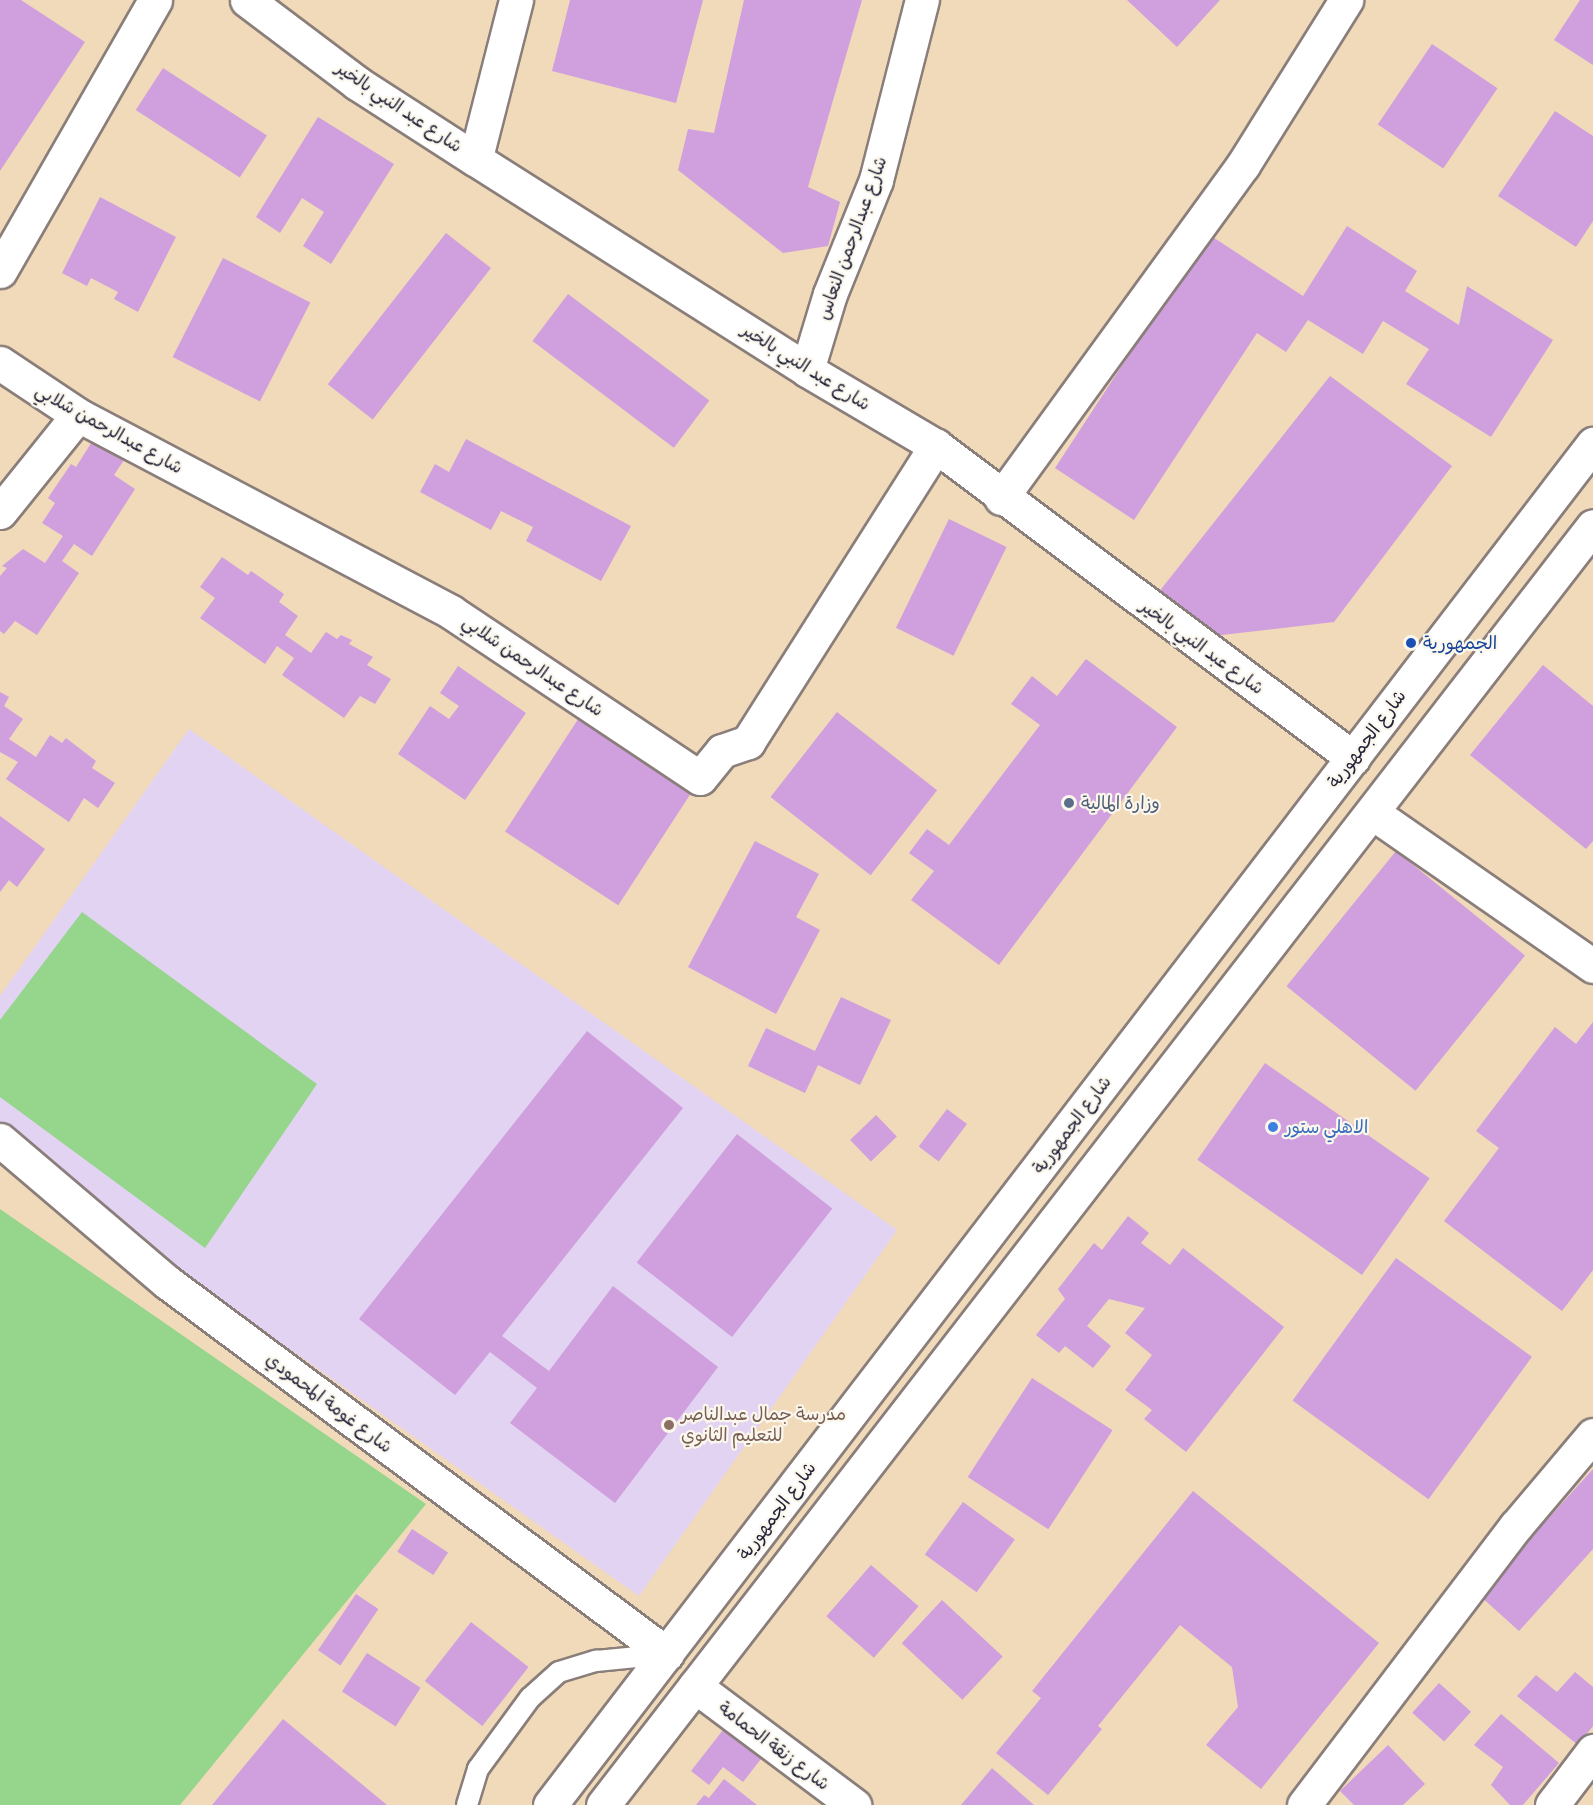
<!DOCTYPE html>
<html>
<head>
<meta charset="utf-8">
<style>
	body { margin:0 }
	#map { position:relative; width:1593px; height:1805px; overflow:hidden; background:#f1daba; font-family:Itim,"Playpen Sans Arabic",sans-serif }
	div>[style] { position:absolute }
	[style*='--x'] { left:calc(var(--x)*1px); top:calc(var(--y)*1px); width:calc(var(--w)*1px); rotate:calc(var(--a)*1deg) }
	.built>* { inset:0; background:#e3d3f2 }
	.green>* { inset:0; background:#95d58c }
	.building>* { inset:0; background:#cf9fde; transform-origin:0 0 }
	.roads { filter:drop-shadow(2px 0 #8a7e7a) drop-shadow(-2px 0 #8a7e7a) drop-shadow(0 2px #8a7e7a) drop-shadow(0 -2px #8a7e7a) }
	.lane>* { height:20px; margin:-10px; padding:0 10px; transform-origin:10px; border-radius:10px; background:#fff }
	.street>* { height:33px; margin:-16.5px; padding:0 16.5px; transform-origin:16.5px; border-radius:16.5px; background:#fff }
	.primary>* { height:33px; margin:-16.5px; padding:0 16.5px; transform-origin:16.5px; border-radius:16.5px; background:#fff }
	.dots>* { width:16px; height:16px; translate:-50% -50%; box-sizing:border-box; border:3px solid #fbf7ec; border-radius:50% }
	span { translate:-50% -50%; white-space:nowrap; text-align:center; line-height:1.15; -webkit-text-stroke:4.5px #fbf7ec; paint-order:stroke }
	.street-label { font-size:18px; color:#22223b }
	.transit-label { font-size:18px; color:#164399 }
	.left { translate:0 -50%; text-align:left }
	.service-label { font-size:18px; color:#4e5e75 }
	.shop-label { font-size:18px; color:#366cbe }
	.education-label { font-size:18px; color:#785e54 }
</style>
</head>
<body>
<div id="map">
	<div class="built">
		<div style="clip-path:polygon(189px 729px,897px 1230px,639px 1596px,0 1144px,0 996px)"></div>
	</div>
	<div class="green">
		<div style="clip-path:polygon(82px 912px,317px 1084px,205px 1248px,0 1097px,0 1020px)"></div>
		<div style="clip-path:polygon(0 1209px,426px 1504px,180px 1805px,0 1805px)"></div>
	</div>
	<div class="building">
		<div style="clip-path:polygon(0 0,21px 0,85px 42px,0 171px)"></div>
		<div style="clip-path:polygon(570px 0,703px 0,676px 103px,552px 71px)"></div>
		<div style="clip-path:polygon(744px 0,862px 0,808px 187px,840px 202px,828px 246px,783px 253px,678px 170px,688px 129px,714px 133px)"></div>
		<div style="clip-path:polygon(1127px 0,1220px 0,1177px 47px)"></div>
		<div style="clip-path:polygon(1580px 0,1593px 0,1593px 65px,1554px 40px)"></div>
		<div style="left:1432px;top:44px;width:79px;height:97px;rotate:34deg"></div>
		<div style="left:163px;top:68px;width:124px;height:50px;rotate:33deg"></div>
		<div style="clip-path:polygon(1555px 111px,1593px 136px,1593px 221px,1576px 247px,1498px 196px)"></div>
		<div style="clip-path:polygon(318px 117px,394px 164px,331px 264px,303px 246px,324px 212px,302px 198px,280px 233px,256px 217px)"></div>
		<div style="clip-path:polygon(100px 197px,176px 237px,138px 312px,114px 299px,118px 292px,91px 278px,87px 286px,62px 273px)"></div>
		<div style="clip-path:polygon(1347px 226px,1417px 271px,1405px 291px,1459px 325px,1467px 286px,1553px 340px,1491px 437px,1406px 384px,1429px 349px,1383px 321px,1363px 354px,1308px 320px,1286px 352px,1257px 333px,1134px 520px,1055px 468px,1208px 234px,1303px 296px)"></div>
		<div style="left:446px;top:233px;width:57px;height:192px;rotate:38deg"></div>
		<div style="left:223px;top:258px;width:98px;height:111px;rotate:27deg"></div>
		<div style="left:568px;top:294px;width:177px;height:59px;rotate:37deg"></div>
		<div style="clip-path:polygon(1330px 376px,1452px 466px,1334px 622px,1213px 636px,1158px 593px)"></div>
		<div style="clip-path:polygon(466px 439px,631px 526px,601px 581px,526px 541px,533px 527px,501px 511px,491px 530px,420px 492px,435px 464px,449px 472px)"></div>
		<div style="clip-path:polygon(93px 440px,124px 460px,114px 475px,135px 489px,92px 556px,74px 544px,62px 561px,79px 573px,37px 635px,15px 621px,4px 634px,0 631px,0 576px,7px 568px,2px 566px,23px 549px,45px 563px,63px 536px,42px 523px,55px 503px,48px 498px,71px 464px,76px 467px)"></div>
		<div style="left:949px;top:519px;width:64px;height:121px;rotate:26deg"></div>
		<div style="clip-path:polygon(222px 557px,248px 575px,251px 571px,284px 594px,279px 602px,298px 616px,285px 635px,311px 653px,326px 632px,337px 639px,341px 635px,352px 640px,349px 644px,373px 657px,367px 665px,391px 679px,375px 704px,360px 696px,344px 718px,282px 675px,294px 658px,277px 646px,265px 664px,200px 618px,215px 598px,200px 587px)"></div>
		<div style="clip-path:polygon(1086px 659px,1177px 727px,999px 965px,911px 900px,934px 871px,909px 853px,927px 829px,949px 845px,1040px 725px,1011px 704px,1032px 676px,1057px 696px)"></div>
		<div style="clip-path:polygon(1543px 665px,1593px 706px,1593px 841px,1586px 849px,1470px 755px)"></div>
		<div style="clip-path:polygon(458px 666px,526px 713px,465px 800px,398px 754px,430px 706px,449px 719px,459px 706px,440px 693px)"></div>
		<div style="clip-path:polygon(0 692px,9px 697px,4px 706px,23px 719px,9px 739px,36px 757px,50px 735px,62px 743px,66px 738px,96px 761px,92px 768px,115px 783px,98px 808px,84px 798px,69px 822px,6px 779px,18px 762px,0 752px)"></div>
		<div style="left:584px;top:710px;width:135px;height:145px;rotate:33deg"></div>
		<div style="left:837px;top:712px;width:127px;height:108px;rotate:38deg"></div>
		<div style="clip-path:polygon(0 816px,45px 849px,17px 887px,9px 880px,0 892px)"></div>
		<div style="clip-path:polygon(755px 841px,819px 874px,796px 917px,820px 930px,776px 1014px,688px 967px)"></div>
		<div style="left:1396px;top:851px;width:166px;height:174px;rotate:39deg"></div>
		<div style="clip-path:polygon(841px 997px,891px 1020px,860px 1085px,818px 1065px,805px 1093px,748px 1066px,766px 1028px,815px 1051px)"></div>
		<div style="clip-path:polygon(1593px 1022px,1593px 1270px,1562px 1311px,1444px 1221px,1499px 1148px,1476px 1131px,1555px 1027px,1576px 1044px)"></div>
		<div style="clip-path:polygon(587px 1031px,683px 1108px,502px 1336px,549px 1371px,613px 1286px,718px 1367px,615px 1503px,510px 1423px,537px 1388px,490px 1352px,455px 1395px,359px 1319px)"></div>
		<div style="left:1265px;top:1063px;width:201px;height:118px;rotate:35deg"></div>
		<div style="left:947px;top:1109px;width:25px;height:47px;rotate:37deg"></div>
		<div style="left:876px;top:1115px;width:30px;height:36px;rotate:46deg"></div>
		<div style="left:737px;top:1134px;width:121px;height:163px;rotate:38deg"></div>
		<div style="clip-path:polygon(1128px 1216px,1149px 1233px,1141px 1243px,1170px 1265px,1183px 1248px,1284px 1327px,1186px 1452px,1144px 1419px,1152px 1410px,1125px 1390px,1152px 1355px,1125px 1333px,1145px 1308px,1109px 1299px,1087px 1326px,1111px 1346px,1093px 1368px,1065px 1346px,1059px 1353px,1036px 1335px,1065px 1299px,1058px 1289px,1094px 1243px,1102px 1250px)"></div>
		<div style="left:1396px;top:1258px;width:168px;height:176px;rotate:36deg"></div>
		<div style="left:1032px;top:1378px;width:96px;height:118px;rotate:33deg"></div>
		<div style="clip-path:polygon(1593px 1469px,1593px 1549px,1519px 1631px,1479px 1595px)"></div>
		<div style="clip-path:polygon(1193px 1491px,1379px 1643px,1261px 1789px,1206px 1745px,1238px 1707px,1232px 1667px,1180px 1625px,1098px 1726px,1102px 1729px,1048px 1795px,996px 1753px,1041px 1698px,1032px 1691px)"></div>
		<div style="left:963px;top:1502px;width:64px;height:65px;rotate:36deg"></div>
		<div style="left:412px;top:1529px;width:43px;height:27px;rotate:33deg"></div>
		<div style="left:871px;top:1565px;width:63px;height:68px;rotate:41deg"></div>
		<div style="left:356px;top:1594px;width:27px;height:68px;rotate:34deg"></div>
		<div style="left:942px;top:1600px;width:83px;height:59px;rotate:43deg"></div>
		<div style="left:471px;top:1622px;width:73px;height:75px;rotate:38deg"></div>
		<div style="left:367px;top:1653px;width:64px;height:46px;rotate:33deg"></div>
		<div style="clip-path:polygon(1575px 1672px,1593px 1687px,1593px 1726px,1578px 1745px,1517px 1696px,1536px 1675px,1557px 1692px)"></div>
		<div style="left:1439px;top:1683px;width:43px;height:40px;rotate:42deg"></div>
		<div style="clip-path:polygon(1501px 1714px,1559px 1763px,1523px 1805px,1510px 1805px,1491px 1785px,1503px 1767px,1474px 1745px)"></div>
		<div style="clip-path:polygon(283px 1719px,387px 1805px,212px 1805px)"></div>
		<div style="clip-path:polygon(730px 1721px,768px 1750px,743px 1782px,723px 1767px,709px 1785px,691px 1771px)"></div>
		<div style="clip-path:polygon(1388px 1745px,1425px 1784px,1403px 1805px,1354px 1805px,1340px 1791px)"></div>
		<div style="clip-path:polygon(992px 1768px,1034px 1805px,961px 1805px)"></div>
		<div style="clip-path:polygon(724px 1779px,757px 1805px,696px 1805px,704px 1795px,709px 1798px)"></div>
	</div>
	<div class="roads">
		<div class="lane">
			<div style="--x:467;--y:1805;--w:38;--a:-73"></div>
			<div style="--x:478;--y:1769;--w:88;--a:-53.8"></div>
			<div style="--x:530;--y:1698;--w:39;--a:-42"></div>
			<div style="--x:559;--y:1672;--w:39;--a:-17"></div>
			<div style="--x:596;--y:1661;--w:71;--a:-5.6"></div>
		</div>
		<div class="street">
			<div style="--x:247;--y:0;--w:138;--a:37"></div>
			<div style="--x:357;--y:83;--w:140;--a:32.8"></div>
			<div style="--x:475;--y:159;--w:393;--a:32.4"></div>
			<div style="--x:807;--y:370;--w:150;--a:30.5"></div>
			<div style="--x:936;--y:446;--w:521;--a:36.8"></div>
			<div style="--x:476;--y:157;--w:162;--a:-75.7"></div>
			<div style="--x:0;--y:271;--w:312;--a:-60.2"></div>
			<div style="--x:0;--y:363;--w:94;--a:33.7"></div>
			<div style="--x:78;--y:415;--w:422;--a:27.8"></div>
			<div style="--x:451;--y:612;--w:299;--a:33.7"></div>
			<div style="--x:700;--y:778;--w:35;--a:-51"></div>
			<div style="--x:722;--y:751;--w:28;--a:-19"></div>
			<div style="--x:748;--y:742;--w:351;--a:-57.6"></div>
			<div style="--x:807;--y:370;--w:79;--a:-73.2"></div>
			<div style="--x:830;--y:294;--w:123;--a:-68"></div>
			<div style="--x:876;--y:180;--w:186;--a:-75.7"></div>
			<div style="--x:1001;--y:498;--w:412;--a:-54"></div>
			<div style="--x:1243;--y:165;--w:195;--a:-58"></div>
			<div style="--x:0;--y:512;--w:124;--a:-51.2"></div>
			<div style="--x:1373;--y:813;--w:268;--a:34.8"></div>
			<div style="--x:0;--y:1140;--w:219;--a:40.4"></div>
			<div style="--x:167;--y:1282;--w:623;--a:36.65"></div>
			<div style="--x:695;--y:1686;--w:199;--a:36.8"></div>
			<div style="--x:1304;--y:1805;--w:350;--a:-52.8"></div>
			<div style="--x:1516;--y:1526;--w:119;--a:-49.8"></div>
			<div style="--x:1552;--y:1805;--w:68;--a:-52.8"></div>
		</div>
		<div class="primary">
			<div style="--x:550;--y:1805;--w:1715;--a:-52.54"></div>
			<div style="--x:603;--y:1805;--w:1617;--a:-52.26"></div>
		</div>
	</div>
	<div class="dots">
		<div style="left:1411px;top:643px;background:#1a4fb4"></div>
		<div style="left:1069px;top:803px;background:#5c6f8a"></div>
		<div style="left:1273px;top:1127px;background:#3f7fe0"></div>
		<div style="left:669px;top:1425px;background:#8d6e63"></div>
	</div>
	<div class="street-label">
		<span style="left:399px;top:107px;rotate:34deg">شارع عبد النبي بالخير</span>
		<span style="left:852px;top:238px;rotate:-70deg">شارع عبدالرحمن النعاس</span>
		<span style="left:806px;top:367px;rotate:32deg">شارع عبد النبي بالخير</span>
		<span style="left:109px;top:429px;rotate:29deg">شارع عبدالرحمن شلابي</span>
		<span style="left:1202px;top:647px;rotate:36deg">شارع عبد النبي بالخير</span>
		<span style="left:533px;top:666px;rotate:34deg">شارع عبدالرحمن شلابي</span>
		<span style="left:1367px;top:739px;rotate:-53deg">شارع الجمهورية</span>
		<span style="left:1072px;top:1125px;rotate:-53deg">شارع الجمهورية</span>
		<span style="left:329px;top:1403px;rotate:37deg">شارع غومة المحمودي</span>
		<span style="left:777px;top:1511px;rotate:-53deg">شارع الجمهورية</span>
		<span style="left:774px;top:1746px;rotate:37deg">شارع زنقة الحمامة</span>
	</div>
	<div class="transit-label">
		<span class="left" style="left:1423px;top:643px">الجمهورية</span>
	</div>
	<div class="service-label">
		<span class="left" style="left:1081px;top:803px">وزارة المالية</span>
	</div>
	<div class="shop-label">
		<span class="left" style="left:1285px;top:1127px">الاهلي ستور</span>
	</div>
	<div class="education-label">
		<span class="left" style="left:681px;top:1425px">مدرسة جمال عبدالناصر<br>للتعليم الثانوي</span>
	</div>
</div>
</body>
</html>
